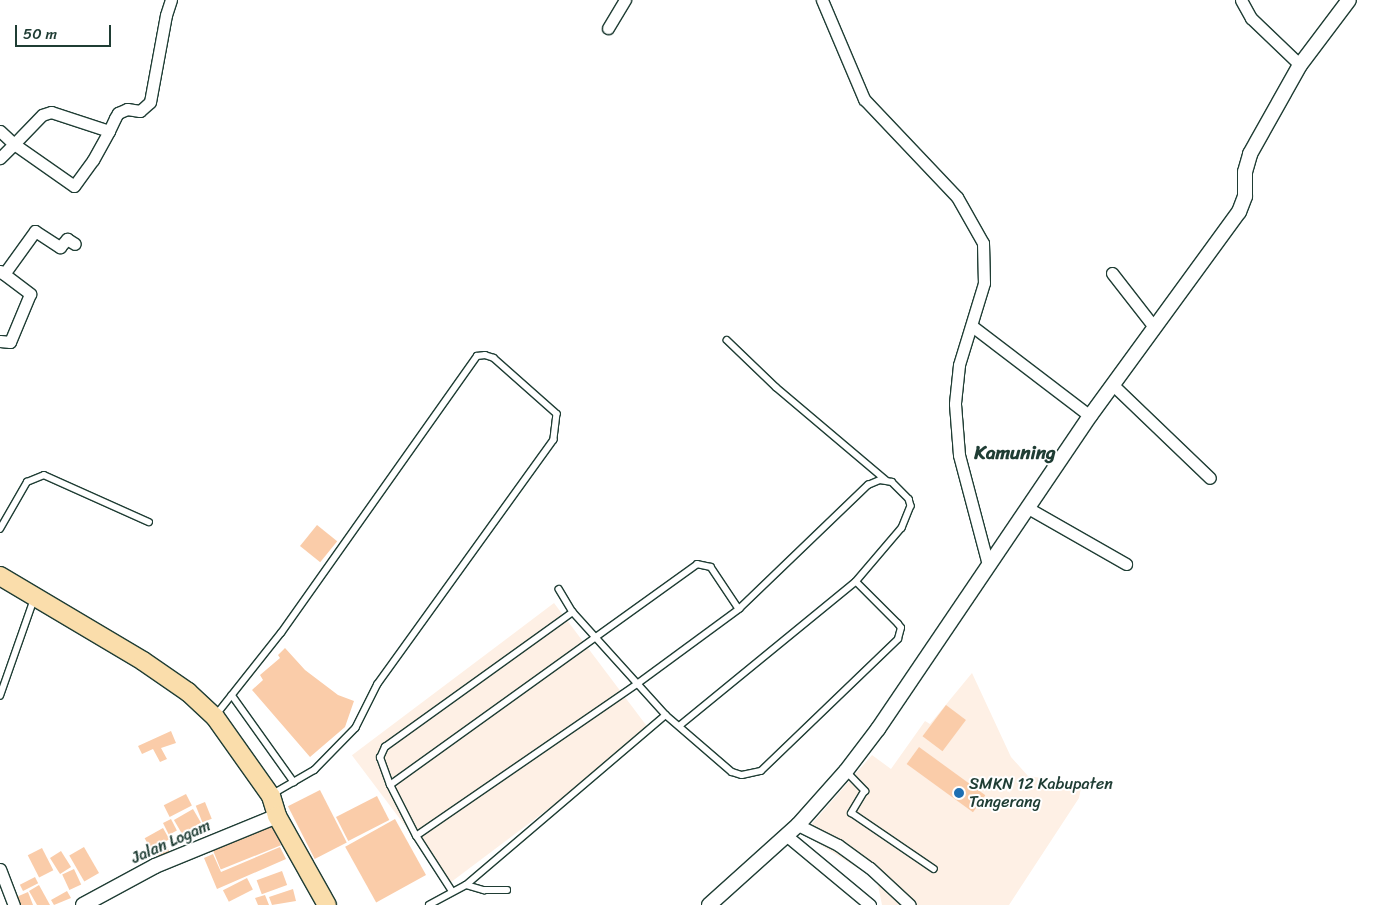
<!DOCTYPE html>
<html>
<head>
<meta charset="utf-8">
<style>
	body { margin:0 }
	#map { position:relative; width:1391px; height:905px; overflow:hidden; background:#fff; font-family:Sriracha,sans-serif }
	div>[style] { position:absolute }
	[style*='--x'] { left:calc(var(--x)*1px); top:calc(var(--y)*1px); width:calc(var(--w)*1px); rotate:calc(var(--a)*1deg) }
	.built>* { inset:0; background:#fef0e5; transform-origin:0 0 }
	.building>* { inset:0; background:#facca9; transform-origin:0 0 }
	.roads { filter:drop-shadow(1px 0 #1f3d34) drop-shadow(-1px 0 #1f3d34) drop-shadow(0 1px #1f3d34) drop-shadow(0 -1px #1f3d34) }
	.service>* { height:5.5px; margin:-2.75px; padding:0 2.75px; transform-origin:2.75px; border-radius:2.75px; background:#fff }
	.minor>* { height:11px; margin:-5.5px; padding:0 5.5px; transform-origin:5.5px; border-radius:5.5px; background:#fff }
	.tertiary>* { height:14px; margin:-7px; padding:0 7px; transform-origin:7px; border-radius:7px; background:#fff }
	.primary>* { height:18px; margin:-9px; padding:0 9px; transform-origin:9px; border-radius:9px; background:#faddab }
	.dots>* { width:14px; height:14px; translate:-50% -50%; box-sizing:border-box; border:2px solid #fff; border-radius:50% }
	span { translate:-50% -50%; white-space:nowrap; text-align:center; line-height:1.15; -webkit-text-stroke:4px #fff; paint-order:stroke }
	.poi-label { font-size:16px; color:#1f3d34 }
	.left { translate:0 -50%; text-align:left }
	.street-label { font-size:16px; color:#1f3d34 }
	.quarter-label { font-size:19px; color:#1f3d34; font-weight:700 }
	.scale { position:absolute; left:15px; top:25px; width:96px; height:22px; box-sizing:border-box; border:2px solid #1f3d34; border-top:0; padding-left:6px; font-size:15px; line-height:18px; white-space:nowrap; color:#1f3d34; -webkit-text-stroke:4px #fff; paint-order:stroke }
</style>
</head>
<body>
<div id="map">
	<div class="built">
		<div style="left:554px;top:603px;width:161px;height:253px;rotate:53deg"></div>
		<div style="clip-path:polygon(972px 673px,1011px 757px,1028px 776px,1075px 783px,1081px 788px,1079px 798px,1009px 905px,882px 905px,877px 880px,803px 834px,872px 755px,891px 769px,925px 721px,930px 724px)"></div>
	</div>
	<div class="building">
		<div style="left:317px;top:525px;width:26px;height:27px;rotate:39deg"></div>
		<div style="clip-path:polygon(285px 648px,305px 670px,338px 695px,354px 701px,345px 727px,310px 757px,252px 690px,263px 680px,260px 675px,280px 658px,278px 655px)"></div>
		<div style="left:946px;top:705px;width:25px;height:39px;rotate:37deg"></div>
		<div style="clip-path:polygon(171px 731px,176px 743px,161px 748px,167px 759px,160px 762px,153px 749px,142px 754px,138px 746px)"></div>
		<div style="left:919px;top:747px;width:82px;height:21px;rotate:36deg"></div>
		<div style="left:320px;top:790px;width:59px;height:36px;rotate:63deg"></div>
		<div style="left:186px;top:794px;width:13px;height:25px;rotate:63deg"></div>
		<div style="left:377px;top:796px;width:27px;height:46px;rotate:63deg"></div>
		<div style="left:205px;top:802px;width:18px;height:10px;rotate:68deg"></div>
		<div style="left:193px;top:809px;width:16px;height:22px;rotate:60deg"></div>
		<div style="left:171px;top:819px;width:13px;height:9px;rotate:63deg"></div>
		<div style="left:395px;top:819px;width:64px;height:57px;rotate:61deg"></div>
		<div style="left:272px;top:823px;width:24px;height:65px;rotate:68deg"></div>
		<div style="left:163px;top:828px;width:13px;height:21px;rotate:61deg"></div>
		<div style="left:166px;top:843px;width:12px;height:12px;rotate:70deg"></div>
		<div style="left:84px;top:847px;width:30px;height:17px;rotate:60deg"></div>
		<div style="clip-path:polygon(280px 847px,286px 859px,217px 889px,204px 858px,213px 854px,221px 872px)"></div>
		<div style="left:42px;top:848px;width:25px;height:16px;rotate:63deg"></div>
		<div style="left:61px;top:851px;width:19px;height:13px;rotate:58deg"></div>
		<div style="left:74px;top:869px;width:17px;height:13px;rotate:65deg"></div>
		<div style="left:282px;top:871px;width:15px;height:27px;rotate:70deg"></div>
		<div style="left:35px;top:877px;width:7px;height:17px;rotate:63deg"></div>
		<div style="left:247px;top:878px;width:13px;height:27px;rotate:63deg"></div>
		<div style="clip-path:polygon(39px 885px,50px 905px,37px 905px,29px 891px)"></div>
		<div style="clip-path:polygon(293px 889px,296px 901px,272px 905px,269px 897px)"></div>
		<div style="clip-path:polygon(67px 891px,71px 898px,54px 905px,51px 900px)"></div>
		<div style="clip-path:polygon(28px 892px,33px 905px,17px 905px,14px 898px)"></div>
		<div style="clip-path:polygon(265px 895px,269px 905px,258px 905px,255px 898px)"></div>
	</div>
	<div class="roads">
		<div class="service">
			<div style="--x:727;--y:340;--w:68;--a:43.8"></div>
			<div style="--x:776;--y:387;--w:144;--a:40.2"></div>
			<div style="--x:0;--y:529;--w:54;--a:-60.1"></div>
			<div style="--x:27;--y:482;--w:18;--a:-22"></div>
			<div style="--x:44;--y:475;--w:115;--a:24.1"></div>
			<div style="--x:559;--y:589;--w:27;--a:59"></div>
			<div style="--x:573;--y:612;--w:139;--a:47.9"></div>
			<div style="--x:666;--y:715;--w:87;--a:40.8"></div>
			<div style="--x:732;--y:772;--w:10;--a:17"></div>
			<div style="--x:742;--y:775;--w:19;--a:-12"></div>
			<div style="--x:761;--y:771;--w:190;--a:-43.9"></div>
			<div style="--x:898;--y:639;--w:11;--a:-75"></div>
			<div style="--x:901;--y:628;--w:5;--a:-127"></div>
			<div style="--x:898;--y:624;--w:59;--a:-135"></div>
			<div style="--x:232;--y:695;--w:107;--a:54.5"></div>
			<div style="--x:0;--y:696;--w:103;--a:-70.7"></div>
			<div style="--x:216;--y:715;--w:105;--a:-51.6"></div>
			<div style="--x:281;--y:633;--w:339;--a:-54.7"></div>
			<div style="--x:477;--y:356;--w:8;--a:-7"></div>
			<div style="--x:485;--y:355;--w:9;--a:18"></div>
			<div style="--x:494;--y:358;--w:84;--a:41.6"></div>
			<div style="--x:557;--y:414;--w:26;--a:97"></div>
			<div style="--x:554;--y:440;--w:301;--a:125.8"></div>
			<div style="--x:378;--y:684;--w:49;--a:116.6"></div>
			<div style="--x:356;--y:728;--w:59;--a:134.3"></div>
			<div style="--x:315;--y:770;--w:50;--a:149.8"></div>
			<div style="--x:846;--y:771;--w:28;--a:46"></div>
			<div style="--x:865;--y:791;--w:26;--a:121"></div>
			<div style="--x:852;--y:813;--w:99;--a:34.3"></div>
			<div style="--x:390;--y:785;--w:29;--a:-110"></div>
			<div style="--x:380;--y:758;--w:12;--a:-66"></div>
			<div style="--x:385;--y:747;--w:231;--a:-35.7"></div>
			<div style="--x:416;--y:836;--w:268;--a:-34.5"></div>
			<div style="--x:637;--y:684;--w:127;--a:-36.3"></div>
			<div style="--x:739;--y:609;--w:179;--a:-43.9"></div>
			<div style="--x:868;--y:485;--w:13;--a:-23"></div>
			<div style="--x:880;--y:480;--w:12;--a:9"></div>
			<div style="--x:892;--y:482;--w:24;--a:45"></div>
			<div style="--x:909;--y:499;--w:7;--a:74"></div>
			<div style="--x:911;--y:506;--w:24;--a:112"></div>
			<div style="--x:902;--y:528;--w:71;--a:130.4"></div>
			<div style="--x:856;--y:582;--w:226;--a:140.7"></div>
			<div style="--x:466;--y:885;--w:19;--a:16"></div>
			<div style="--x:484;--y:890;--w:23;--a:0"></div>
			<div style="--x:451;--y:890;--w:64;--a:-122.9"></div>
			<div style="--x:416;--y:836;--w:57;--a:-117"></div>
			<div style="--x:390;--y:785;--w:378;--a:-35.7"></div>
			<div style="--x:697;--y:564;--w:14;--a:12"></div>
			<div style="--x:711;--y:567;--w:50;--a:56.3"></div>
			<div style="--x:429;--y:905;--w:42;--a:-28.4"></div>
			<div style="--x:466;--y:885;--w:262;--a:-40.4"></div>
		</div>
		<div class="minor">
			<div style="--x:822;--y:0;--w:108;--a:67"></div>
			<div style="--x:864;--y:99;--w:135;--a:46.5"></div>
			<div style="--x:957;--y:197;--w:53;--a:60.5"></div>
			<div style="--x:983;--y:243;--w:40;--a:88.6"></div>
			<div style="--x:984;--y:283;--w:86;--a:107"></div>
			<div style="--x:959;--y:365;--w:39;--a:96"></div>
			<div style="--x:955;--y:404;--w:51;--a:85.5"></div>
			<div style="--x:959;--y:455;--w:114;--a:75.2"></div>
			<div style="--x:1241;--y:0;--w:21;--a:61"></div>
			<div style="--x:1251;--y:18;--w:68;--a:43.8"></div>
			<div style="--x:608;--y:28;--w:33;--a:-59"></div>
			<div style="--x:0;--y:131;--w:19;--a:43"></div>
			<div style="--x:14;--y:144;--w:20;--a:135"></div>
			<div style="--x:109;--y:131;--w:61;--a:-161.9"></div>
			<div style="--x:51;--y:112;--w:9;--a:162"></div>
			<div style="--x:42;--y:115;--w:40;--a:134"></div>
			<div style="--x:14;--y:144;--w:73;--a:35"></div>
			<div style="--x:74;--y:186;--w:32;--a:-54"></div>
			<div style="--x:93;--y:160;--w:33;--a:-61"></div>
			<div style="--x:109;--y:131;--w:14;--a:-65"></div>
			<div style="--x:115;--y:118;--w:6;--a:-59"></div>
			<div style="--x:118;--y:113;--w:10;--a:-24"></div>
			<div style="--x:127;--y:109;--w:13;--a:9"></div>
			<div style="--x:140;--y:111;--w:13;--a:-42"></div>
			<div style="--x:150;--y:102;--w:88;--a:-79.6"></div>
			<div style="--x:166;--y:15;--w:16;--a:-72"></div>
			<div style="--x:0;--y:271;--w:38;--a:37"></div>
			<div style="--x:30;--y:294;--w:52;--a:112.6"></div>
			<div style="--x:10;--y:342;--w:10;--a:-174"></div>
			<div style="--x:1112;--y:273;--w:68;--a:52.1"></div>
			<div style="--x:4;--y:274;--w:53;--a:-54.2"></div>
			<div style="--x:35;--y:231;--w:30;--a:33"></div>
			<div style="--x:60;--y:247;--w:11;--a:-49"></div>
			<div style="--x:67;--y:239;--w:9;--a:32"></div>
			<div style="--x:972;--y:326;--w:148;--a:37.3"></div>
			<div style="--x:1113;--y:385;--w:134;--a:43.8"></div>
			<div style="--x:1028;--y:508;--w:113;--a:29.7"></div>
			<div style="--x:798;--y:825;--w:45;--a:26.6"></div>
			<div style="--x:838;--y:845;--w:39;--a:36"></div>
			<div style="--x:870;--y:868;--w:54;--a:42.8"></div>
			<div style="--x:787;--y:836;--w:108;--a:39.7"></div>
			<div style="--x:0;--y:869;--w:39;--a:69"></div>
		</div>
		<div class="tertiary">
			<div style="--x:83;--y:905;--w:82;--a:-28.4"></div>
			<div style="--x:155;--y:866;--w:132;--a:-22.3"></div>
			<div style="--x:709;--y:905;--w:120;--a:-42"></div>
			<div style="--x:798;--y:825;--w:72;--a:-48.4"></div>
			<div style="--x:846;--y:771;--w:53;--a:-52.7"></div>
			<div style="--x:878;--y:729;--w:378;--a:-55.9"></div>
			<div style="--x:1090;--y:416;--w:253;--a:-53.9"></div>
			<div style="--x:1239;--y:212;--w:17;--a:-69"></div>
			<div style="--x:1245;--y:196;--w:24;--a:-90"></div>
			<div style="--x:1245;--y:172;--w:19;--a:-74"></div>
			<div style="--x:1250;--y:154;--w:102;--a:-60.7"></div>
			<div style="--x:1300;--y:65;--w:81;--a:-53"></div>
		</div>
		<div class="primary">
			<div style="--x:0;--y:576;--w:166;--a:30.7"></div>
			<div style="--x:143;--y:661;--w:55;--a:34.6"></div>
			<div style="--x:188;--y:692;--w:37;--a:43"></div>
			<div style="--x:215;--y:717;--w:97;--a:54.7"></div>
			<div style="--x:271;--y:796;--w:21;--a:73"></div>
			<div style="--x:277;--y:816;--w:102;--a:60.7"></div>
		</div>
	</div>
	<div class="dots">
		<div style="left:959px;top:793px;background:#1f6fb2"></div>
	</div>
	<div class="poi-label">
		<span class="left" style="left:969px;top:793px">SMKN 12 Kabupaten<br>Tangerang</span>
	</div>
	<div class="street-label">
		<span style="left:171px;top:842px;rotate:-24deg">Jalan Logam</span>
	</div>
	<div class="quarter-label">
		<span style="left:1015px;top:453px">Kamuning</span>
	</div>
	<div class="scale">50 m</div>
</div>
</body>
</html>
